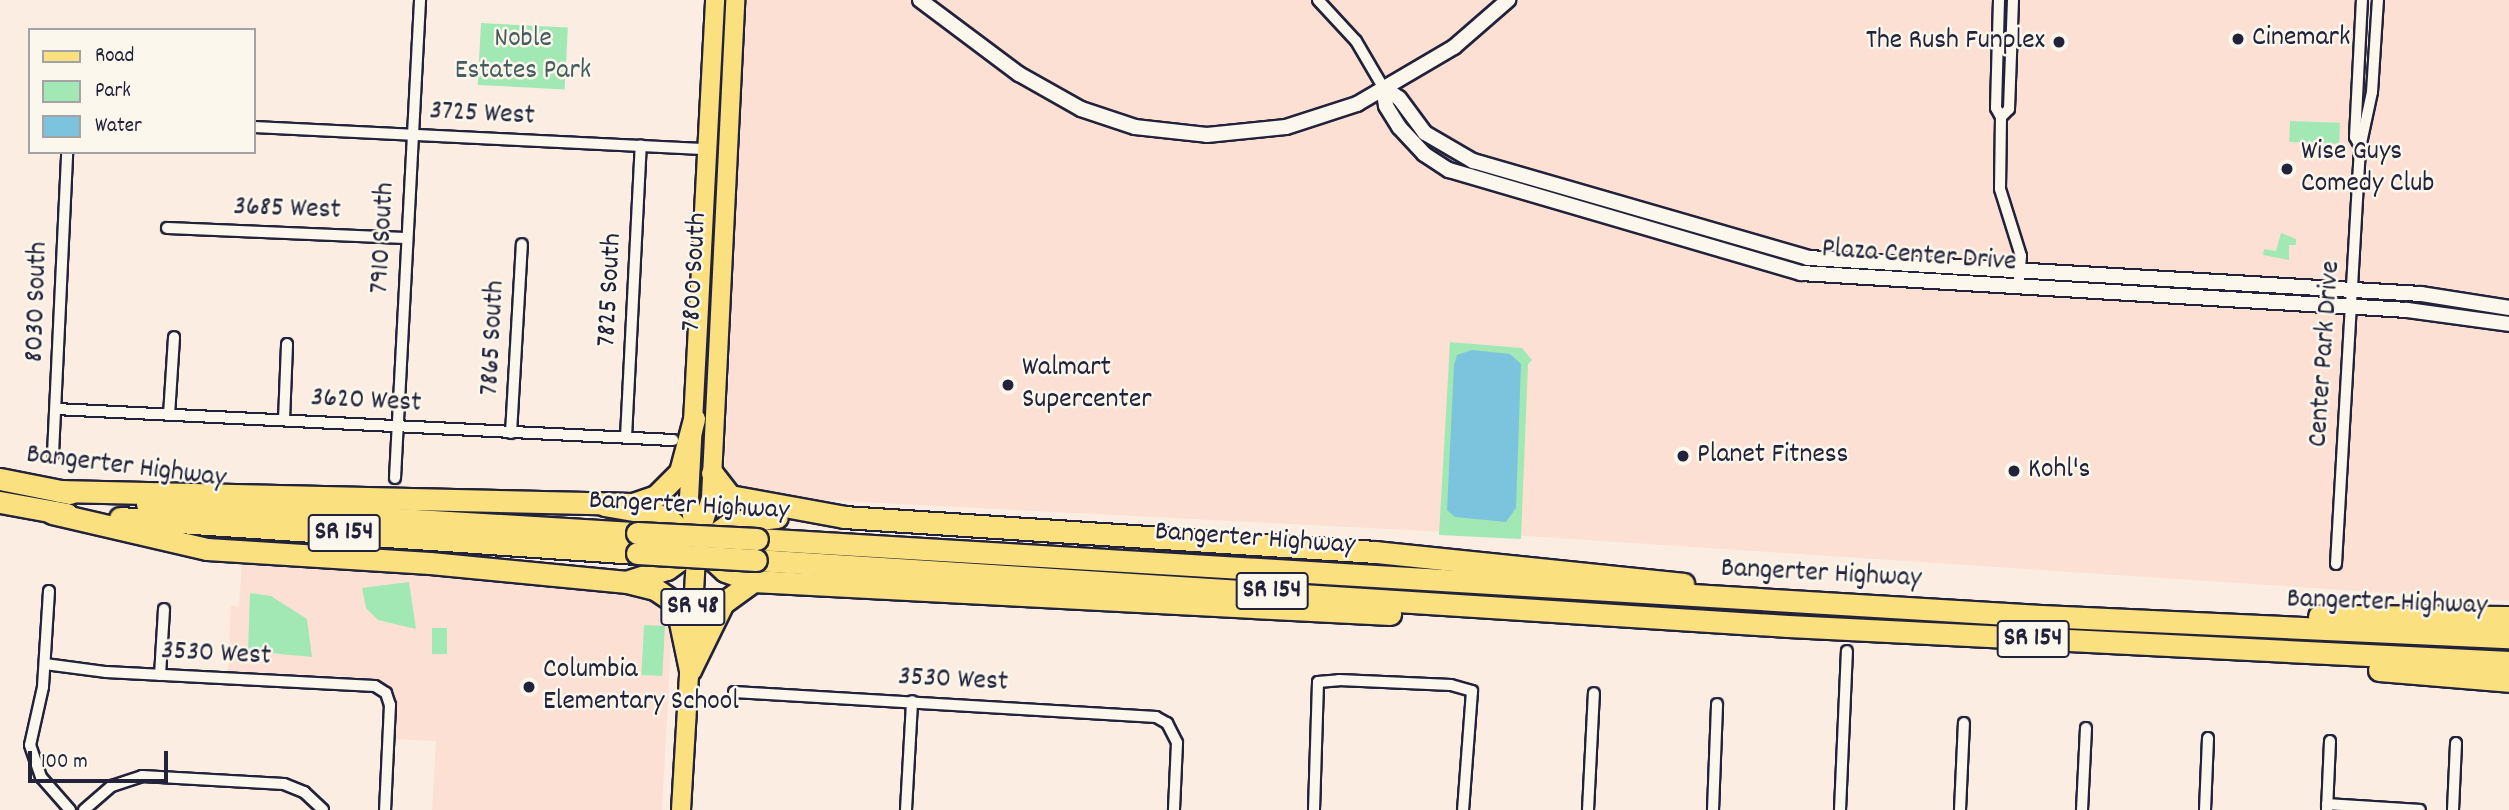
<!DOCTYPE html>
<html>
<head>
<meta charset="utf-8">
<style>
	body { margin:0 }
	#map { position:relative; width:2509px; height:810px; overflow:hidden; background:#fbede1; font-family:Dekko,sans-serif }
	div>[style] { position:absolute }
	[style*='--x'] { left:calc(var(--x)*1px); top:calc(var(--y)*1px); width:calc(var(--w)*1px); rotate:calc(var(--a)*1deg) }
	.built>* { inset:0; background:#fce0d4 }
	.green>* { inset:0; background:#a2e8b4; transform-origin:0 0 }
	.water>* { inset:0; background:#7cc4dd }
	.roads { filter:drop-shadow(2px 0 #22223b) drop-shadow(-2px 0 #22223b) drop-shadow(0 2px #22223b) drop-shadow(0 -2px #22223b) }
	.minor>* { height:10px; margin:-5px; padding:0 5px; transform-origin:5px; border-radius:5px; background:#fbf7ec }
	.tertiary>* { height:14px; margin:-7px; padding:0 7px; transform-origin:7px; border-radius:7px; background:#fbf7ec }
	.primary>* { height:18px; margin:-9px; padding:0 9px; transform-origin:9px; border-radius:9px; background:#fbe080 }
	.motorway>* { height:21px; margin:-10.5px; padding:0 10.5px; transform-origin:10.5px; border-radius:10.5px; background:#fbe080 }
	.bridges { filter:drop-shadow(2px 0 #22223b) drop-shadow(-2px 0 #22223b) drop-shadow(0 2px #22223b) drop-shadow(0 -2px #22223b) }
	.motorway-bridge>* { height:21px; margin:-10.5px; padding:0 10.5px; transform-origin:10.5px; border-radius:10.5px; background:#fbe080 }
	.dots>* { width:19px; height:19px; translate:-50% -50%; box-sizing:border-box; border:4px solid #fbf7ec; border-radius:50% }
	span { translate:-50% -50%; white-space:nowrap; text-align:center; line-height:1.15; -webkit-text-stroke:5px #fbf7ec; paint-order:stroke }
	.shield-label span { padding:2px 5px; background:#fbf7ec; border:2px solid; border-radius:5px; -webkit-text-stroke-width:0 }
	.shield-label { font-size:26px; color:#22223b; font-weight:700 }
	.poi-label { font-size:28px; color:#22223b }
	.left { translate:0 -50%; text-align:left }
	.right { translate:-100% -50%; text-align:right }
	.park-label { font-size:28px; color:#485d5f }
	.street-label { font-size:28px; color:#22223b }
	.legend { position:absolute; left:28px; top:28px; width:228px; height:126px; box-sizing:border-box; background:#fbf7ec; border:2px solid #a4a2a5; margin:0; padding:9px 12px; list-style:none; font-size:21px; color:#22223b }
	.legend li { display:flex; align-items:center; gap:14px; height:35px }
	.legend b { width:35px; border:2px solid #a4a2a5 }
	.scale { position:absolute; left:28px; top:751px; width:140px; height:32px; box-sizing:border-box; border:4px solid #22223b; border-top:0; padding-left:9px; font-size:21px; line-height:24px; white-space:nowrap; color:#22223b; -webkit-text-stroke:5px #fbf7ec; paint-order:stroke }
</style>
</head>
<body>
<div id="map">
	<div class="built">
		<div style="clip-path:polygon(746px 0,2509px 0,2509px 601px,1527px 536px,763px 497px,724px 484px)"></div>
		<div style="clip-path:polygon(242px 561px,433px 572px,636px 592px,662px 604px,672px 626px,662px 810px,432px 810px,436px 741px,394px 739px,396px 703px,384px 683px,370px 678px,228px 671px,231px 606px,239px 606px)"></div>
	</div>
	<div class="green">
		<div style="left:481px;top:23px;width:87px;height:62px;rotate:3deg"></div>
		<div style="left:2290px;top:121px;width:50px;height:21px;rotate:2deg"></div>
		<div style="clip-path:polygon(2281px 233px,2296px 239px,2296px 245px,2289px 245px,2289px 260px,2263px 255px,2264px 249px,2276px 251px)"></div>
		<div style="clip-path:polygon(1450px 342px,1522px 348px,1532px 360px,1528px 364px,1521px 539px,1439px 535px)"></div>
		<div style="clip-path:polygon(409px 582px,416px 629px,378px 620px,366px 608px,362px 588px)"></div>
		<div style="clip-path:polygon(250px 593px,271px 596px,307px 619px,312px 657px,248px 651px)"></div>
		<div style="left:644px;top:625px;width:21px;height:50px;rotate:3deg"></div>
		<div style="left:432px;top:628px;width:15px;height:26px"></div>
	</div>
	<div class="water">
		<div style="clip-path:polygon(1472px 350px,1510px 354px,1521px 364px,1516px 508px,1506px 522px,1455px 517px,1447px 510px,1454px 365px,1457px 355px)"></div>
	</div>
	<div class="roads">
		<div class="minor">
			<div style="--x:1318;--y:0;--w:56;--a:47.2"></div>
			<div style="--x:1356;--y:41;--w:53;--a:59.6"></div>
			<div style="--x:1999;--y:0;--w:108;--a:91.6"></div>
			<div style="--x:1996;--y:108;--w:10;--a:61"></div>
			<div style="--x:2001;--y:117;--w:72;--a:90.8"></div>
			<div style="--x:2000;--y:189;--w:70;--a:72.6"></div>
			<div style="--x:2021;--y:256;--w:32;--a:95"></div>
			<div style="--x:2001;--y:117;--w:11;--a:-45"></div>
			<div style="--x:2009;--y:109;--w:109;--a:-87.9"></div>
			<div style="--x:254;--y:127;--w:454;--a:2.8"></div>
			<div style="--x:2360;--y:146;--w:10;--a:-119"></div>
			<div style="--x:2355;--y:137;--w:137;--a:-87.1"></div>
			<div style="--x:167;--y:228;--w:239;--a:2.4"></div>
			<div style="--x:56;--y:409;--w:618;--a:2.88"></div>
			<div style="--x:169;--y:415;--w:78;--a:-86.3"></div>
			<div style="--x:284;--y:420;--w:76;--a:-87.7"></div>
			<div style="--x:511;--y:433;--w:189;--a:-86.7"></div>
			<div style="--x:626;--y:437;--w:292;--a:-87.1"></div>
			<div style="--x:53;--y:454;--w:302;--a:-87.3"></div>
			<div style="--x:395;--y:478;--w:479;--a:-87"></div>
			<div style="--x:2336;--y:564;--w:417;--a:-86.7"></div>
			<div style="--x:2360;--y:148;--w:57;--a:-77.9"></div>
			<div style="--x:2372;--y:92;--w:92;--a:-86.3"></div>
			<div style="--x:49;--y:591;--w:96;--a:93.6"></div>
			<div style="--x:43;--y:687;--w:59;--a:102.6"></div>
			<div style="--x:30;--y:745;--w:34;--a:71"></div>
			<div style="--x:41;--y:777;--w:44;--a:48.7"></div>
			<div style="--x:45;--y:664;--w:62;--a:7.5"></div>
			<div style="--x:106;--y:672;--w:269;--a:3"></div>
			<div style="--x:375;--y:686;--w:13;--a:32"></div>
			<div style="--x:386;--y:693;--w:13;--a:72"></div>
			<div style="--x:390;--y:705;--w:105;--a:92.7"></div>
			<div style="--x:160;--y:675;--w:66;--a:-86.5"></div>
			<div style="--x:734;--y:692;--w:423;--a:3.4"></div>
			<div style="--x:1156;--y:717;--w:13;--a:29"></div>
			<div style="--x:1167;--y:723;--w:22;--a:63"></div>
			<div style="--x:1177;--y:743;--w:67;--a:92.6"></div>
			<div style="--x:2327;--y:804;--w:93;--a:3.7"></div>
			<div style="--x:84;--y:810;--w:37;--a:-41"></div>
			<div style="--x:112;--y:786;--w:32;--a:-18"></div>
			<div style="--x:142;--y:776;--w:142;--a:3.2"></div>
			<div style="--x:284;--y:784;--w:22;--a:22"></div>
			<div style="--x:304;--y:792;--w:26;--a:43"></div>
			<div style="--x:906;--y:810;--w:109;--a:-86.8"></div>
			<div style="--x:1314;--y:810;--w:128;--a:-88.2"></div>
			<div style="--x:1318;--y:682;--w:21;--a:-5"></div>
			<div style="--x:1339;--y:680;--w:112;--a:2.6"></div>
			<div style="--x:1451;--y:685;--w:22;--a:16"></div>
			<div style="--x:1472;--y:691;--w:119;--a:94.3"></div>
			<div style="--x:1588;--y:810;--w:117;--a:-87.1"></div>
			<div style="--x:1713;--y:810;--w:106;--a:-87.8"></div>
			<div style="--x:1840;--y:810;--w:159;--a:-87.5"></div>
			<div style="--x:1960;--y:810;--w:87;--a:-87.4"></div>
			<div style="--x:2082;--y:810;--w:82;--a:-87.2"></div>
			<div style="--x:2205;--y:810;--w:72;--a:-87.6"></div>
			<div style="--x:2327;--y:810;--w:69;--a:-87.5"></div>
			<div style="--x:2453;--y:810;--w:67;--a:-87.4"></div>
		</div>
		<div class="tertiary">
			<div style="--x:920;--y:0;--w:124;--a:36.8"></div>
			<div style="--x:1019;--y:74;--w:71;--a:29.4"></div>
			<div style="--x:1081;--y:109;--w:57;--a:18.4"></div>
			<div style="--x:1135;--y:127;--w:72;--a:6.3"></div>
			<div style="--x:1207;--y:135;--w:79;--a:-5.8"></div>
			<div style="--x:1286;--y:127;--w:75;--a:-17.9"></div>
			<div style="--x:1357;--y:104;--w:113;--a:-30.4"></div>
			<div style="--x:1454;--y:47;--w:72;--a:-41"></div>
			<div style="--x:1383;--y:87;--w:19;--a:81"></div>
			<div style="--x:1386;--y:106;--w:25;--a:58"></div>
			<div style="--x:1399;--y:127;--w:37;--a:47"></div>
			<div style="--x:1424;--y:154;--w:30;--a:33"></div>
			<div style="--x:1449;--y:170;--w:367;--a:16.3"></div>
			<div style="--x:1801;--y:273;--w:607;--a:3.49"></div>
			<div style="--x:2407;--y:310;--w:103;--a:7.8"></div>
			<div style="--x:1383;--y:87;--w:19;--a:35"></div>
			<div style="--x:1399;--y:98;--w:44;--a:53.4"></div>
			<div style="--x:1425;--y:133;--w:56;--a:30.3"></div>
			<div style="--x:1473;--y:161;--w:349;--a:16.1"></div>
			<div style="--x:1808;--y:258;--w:614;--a:3.36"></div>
			<div style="--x:2421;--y:294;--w:89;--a:9"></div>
		</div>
		<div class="primary">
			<div style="--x:698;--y:541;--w:45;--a:-73.2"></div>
			<div style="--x:711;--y:498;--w:499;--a:-87.2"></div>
			<div style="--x:681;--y:810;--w:266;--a:-86.6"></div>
			<div style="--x:697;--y:544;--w:47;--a:-99.9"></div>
			<div style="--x:689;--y:498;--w:499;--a:-87"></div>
		</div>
		<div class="motorway">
			<div style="--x:712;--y:473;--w:29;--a:52"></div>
			<div style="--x:730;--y:496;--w:116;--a:10.4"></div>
			<div style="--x:844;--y:517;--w:532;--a:3.77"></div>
			<div style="--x:1375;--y:552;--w:310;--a:5.9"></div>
			<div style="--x:0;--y:479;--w:71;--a:11.3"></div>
			<div style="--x:59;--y:491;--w:574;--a:1.3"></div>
			<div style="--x:633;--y:504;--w:24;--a:-19"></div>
			<div style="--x:656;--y:496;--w:34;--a:-45"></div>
			<div style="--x:680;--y:472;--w:55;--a:-75.2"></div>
			<div style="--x:0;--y:502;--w:68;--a:10.2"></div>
			<div style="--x:147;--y:504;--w:491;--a:3.4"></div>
			<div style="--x:604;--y:505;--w:53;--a:9.8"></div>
			<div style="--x:656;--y:514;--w:18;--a:27"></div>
			<div style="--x:672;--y:522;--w:72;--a:42.8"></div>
			<div style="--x:725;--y:571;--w:30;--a:20"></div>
			<div style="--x:753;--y:581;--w:638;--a:2.97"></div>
			<div style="--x:52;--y:513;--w:159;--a:13.1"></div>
			<div style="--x:207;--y:549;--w:223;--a:3.6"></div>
			<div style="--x:430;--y:563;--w:198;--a:5.5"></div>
			<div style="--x:627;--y:582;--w:29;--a:14"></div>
			<div style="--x:655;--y:589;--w:25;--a:34"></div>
			<div style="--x:676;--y:603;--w:68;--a:78.2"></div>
			<div style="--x:120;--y:518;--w:518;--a:3.87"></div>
			<div style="--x:757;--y:539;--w:1286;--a:3.43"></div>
			<div style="--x:2041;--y:616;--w:468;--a:2.6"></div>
			<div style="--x:756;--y:560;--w:1034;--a:3.66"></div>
			<div style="--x:1788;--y:626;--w:722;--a:2.86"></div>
			<div style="--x:629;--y:581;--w:40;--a:-18"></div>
			<div style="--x:667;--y:569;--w:80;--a:-35.9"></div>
			<div style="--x:732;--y:522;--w:45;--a:-6.3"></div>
			<div style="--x:2319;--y:616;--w:190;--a:0.3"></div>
			<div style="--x:690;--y:670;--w:75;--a:-63.8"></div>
			<div style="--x:723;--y:603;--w:37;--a:-36"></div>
			<div style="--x:2379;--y:670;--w:130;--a:4.8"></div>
		</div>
	</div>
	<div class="bridges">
		<div class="motorway-bridge">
			<div style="--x:637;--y:533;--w:120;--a:2.9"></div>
			<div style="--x:637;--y:553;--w:119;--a:3.4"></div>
		</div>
	</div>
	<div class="dots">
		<div style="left:2238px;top:39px;background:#22223b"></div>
		<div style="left:2059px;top:42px;background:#22223b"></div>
		<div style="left:2287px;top:169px;background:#22223b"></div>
		<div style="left:1008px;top:385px;background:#22223b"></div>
		<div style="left:1683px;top:456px;background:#22223b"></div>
		<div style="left:2014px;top:471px;background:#22223b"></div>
		<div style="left:529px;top:687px;background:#22223b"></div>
	</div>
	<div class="shield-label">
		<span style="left:344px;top:533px">SR 154</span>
		<span style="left:1272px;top:591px">SR 154</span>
		<span style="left:693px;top:607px">SR 48</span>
		<span style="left:2033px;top:639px">SR 154</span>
	</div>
	<div class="poi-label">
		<span class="left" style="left:2252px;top:39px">Cinemark</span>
		<span class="right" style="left:2045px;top:42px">The Rush Funplex</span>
		<span class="left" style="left:2301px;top:169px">Wise Guys<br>Comedy Club</span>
		<span class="left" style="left:1022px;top:385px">Walmart<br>Supercenter</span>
		<span class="left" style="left:1697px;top:456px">Planet Fitness</span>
		<span class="left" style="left:2028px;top:471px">Kohl's</span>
		<span class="left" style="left:543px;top:687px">Columbia<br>Elementary School</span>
	</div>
	<div class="park-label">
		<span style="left:523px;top:56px">Noble<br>Estates Park</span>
	</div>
	<div class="street-label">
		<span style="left:482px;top:115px;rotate:3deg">3725 West</span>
		<span style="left:287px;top:210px;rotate:2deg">3685 West</span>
		<span style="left:384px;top:238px;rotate:-87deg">7910 South</span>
		<span style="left:1919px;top:257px;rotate:4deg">Plaza Center Drive</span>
		<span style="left:696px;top:272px;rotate:-87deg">7800 South</span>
		<span style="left:611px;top:290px;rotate:-87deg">7825 South</span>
		<span style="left:38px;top:302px;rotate:-88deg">8030 South</span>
		<span style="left:494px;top:338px;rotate:-87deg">7865 South</span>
		<span style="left:2326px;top:354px;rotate:-86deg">Center Park Drive</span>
		<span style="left:366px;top:402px;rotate:3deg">3620 West</span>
		<span style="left:126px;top:468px;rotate:7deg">Bangerter Highway</span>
		<span style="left:689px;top:507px;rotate:3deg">Bangerter Highway</span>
		<span style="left:1255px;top:540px;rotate:4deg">Bangerter Highway</span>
		<span style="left:1821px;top:575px;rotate:3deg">Bangerter Highway</span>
		<span style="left:2387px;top:604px;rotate:2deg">Bangerter Highway</span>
		<span style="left:216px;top:655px;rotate:3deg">3530 West</span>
		<span style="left:953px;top:681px;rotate:3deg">3530 West</span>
	</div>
	<ul class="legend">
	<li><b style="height:9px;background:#fbe080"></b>Road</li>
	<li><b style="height:19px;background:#a2e8b4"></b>Park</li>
	<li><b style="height:19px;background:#7cc4dd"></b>Water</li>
	</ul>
	<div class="scale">100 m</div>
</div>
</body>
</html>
